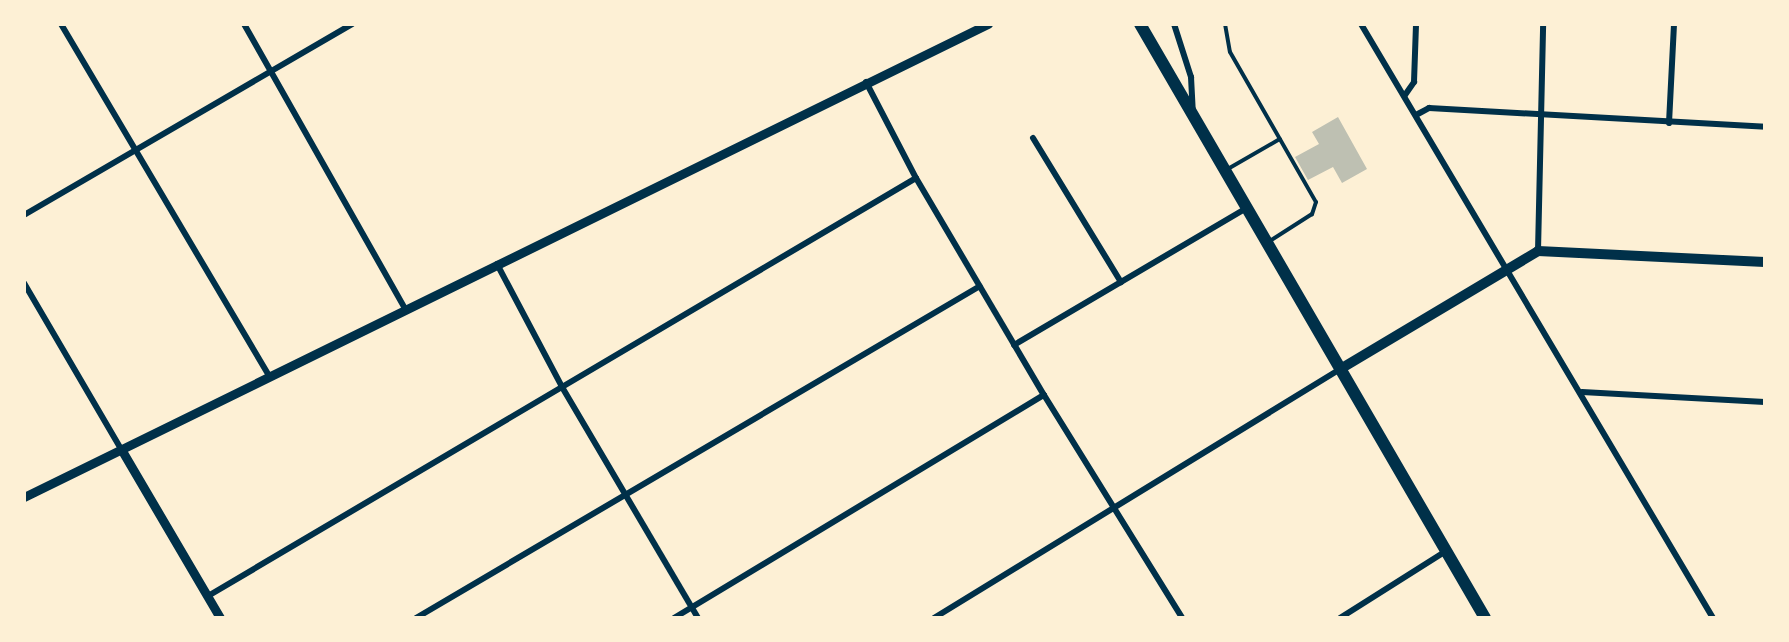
<!DOCTYPE html>
<html>
<head>
<meta charset="utf-8">
<style>
	body { margin:0 }
	#map { position:relative; width:1789px; height:642px; overflow:hidden; background:#fdf0d5; font-family:Overpass,sans-serif }
	div>[style] { position:absolute }
	[style*='--x'] { left:calc(var(--x)*1px); top:calc(var(--y)*1px); width:calc(var(--w)*1px); rotate:calc(var(--a)*1deg) }
	.building>* { inset:0; background:#bec0b2 }
	.service>* { height:4px; margin:-2px; padding:0 2px; transform-origin:2px; border-radius:2px; background:#003049 }
	.minor>* { height:6px; margin:-3px; padding:0 3px; transform-origin:3px; border-radius:3px; background:#003049 }
	.tertiary>* { height:9px; margin:-4.5px; padding:0 4.5px; transform-origin:4.5px; border-radius:4.5px; background:#003049 }
	.secondary>* { height:10px; margin:-5px; padding:0 5px; transform-origin:5px; border-radius:5px; background:#003049 }
	.primary>* { height:12px; margin:-6px; padding:0 6px; transform-origin:6px; border-radius:6px; background:#003049 }
	span { translate:-50% -50%; white-space:nowrap; text-align:center; line-height:1.15; -webkit-text-stroke:6px #fdf0d5; paint-order:stroke }
	.frame { position:absolute; inset:0; border:26px solid #fdf0d5; pointer-events:none }
</style>
</head>
<body>
<div id="map">
	<div class="building">
		<div style="clip-path:polygon(1338px 117px,1367px 169px,1342px 183px,1333px 167px,1308px 180px,1295px 157px,1319px 144px,1312px 132px)"></div>
	</div>
	<div class="service">
		<div style="--x:1225;--y:24;--w:28;--a:80"></div>
		<div style="--x:1230;--y:52;--w:173;--a:60.2"></div>
		<div style="--x:1316;--y:202;--w:13;--a:108"></div>
		<div style="--x:1312;--y:214;--w:52;--a:147.5"></div>
		<div style="--x:1226;--y:170;--w:62;--a:-29.9"></div>
	</div>
	<div class="minor">
		<div style="--x:61;--y:24;--w:409;--a:59.4"></div>
		<div style="--x:244;--y:24;--w:327;--a:60.5"></div>
		<div style="--x:1174;--y:24;--w:56;--a:72.2"></div>
		<div style="--x:1191;--y:77;--w:34;--a:87"></div>
		<div style="--x:1361;--y:24;--w:690;--a:59.35"></div>
		<div style="--x:866;--y:82;--w:108;--a:62.5"></div>
		<div style="--x:916;--y:178;--w:252;--a:59.5"></div>
		<div style="--x:1044;--y:395;--w:262;--a:58.2"></div>
		<div style="--x:1405;--y:95;--w:16;--a:-55"></div>
		<div style="--x:1414;--y:82;--w:58;--a:-88"></div>
		<div style="--x:1416;--y:115;--w:15;--a:-28"></div>
		<div style="--x:1429;--y:108;--w:337;--a:3.2"></div>
		<div style="--x:1669;--y:123;--w:99;--a:-87.1"></div>
		<div style="--x:1033;--y:138;--w:169;--a:58.6"></div>
		<div style="--x:24;--y:215;--w:380;--a:-30.2"></div>
		<div style="--x:1538;--y:251;--w:227;--a:-88.7"></div>
		<div style="--x:497;--y:264;--w:139;--a:62.1"></div>
		<div style="--x:562;--y:387;--w:268;--a:59.5"></div>
		<div style="--x:24;--y:283;--w:192;--a:59.7"></div>
		<div style="--x:1014;--y:345;--w:270;--a:-30.5"></div>
		<div style="--x:1582;--y:392;--w:183;--a:3.1"></div>
		<div style="--x:208;--y:596;--w:822;--a:-30.56"></div>
		<div style="--x:416;--y:618;--w:654;--a:-30.48"></div>
		<div style="--x:674;--y:618;--w:432;--a:-31.1"></div>
		<div style="--x:934;--y:618;--w:476;--a:-31.5"></div>
		<div style="--x:1340;--y:618;--w:125;--a:-32.3"></div>
	</div>
	<div class="tertiary">
		<div style="--x:121;--y:449;--w:196;--a:59.6"></div>
		<div style="--x:24;--y:497;--w:1074;--a:-26.14"></div>
	</div>
	<div class="secondary">
		<div style="--x:1342;--y:368;--w:228;--a:-30.8"></div>
		<div style="--x:1538;--y:251;--w:227;--a:2.8"></div>
	</div>
	<div class="primary">
		<div style="--x:1140;--y:24;--w:687;--a:59.85"></div>
	</div>
	<div class="frame"></div>
</div>
</body>
</html>
